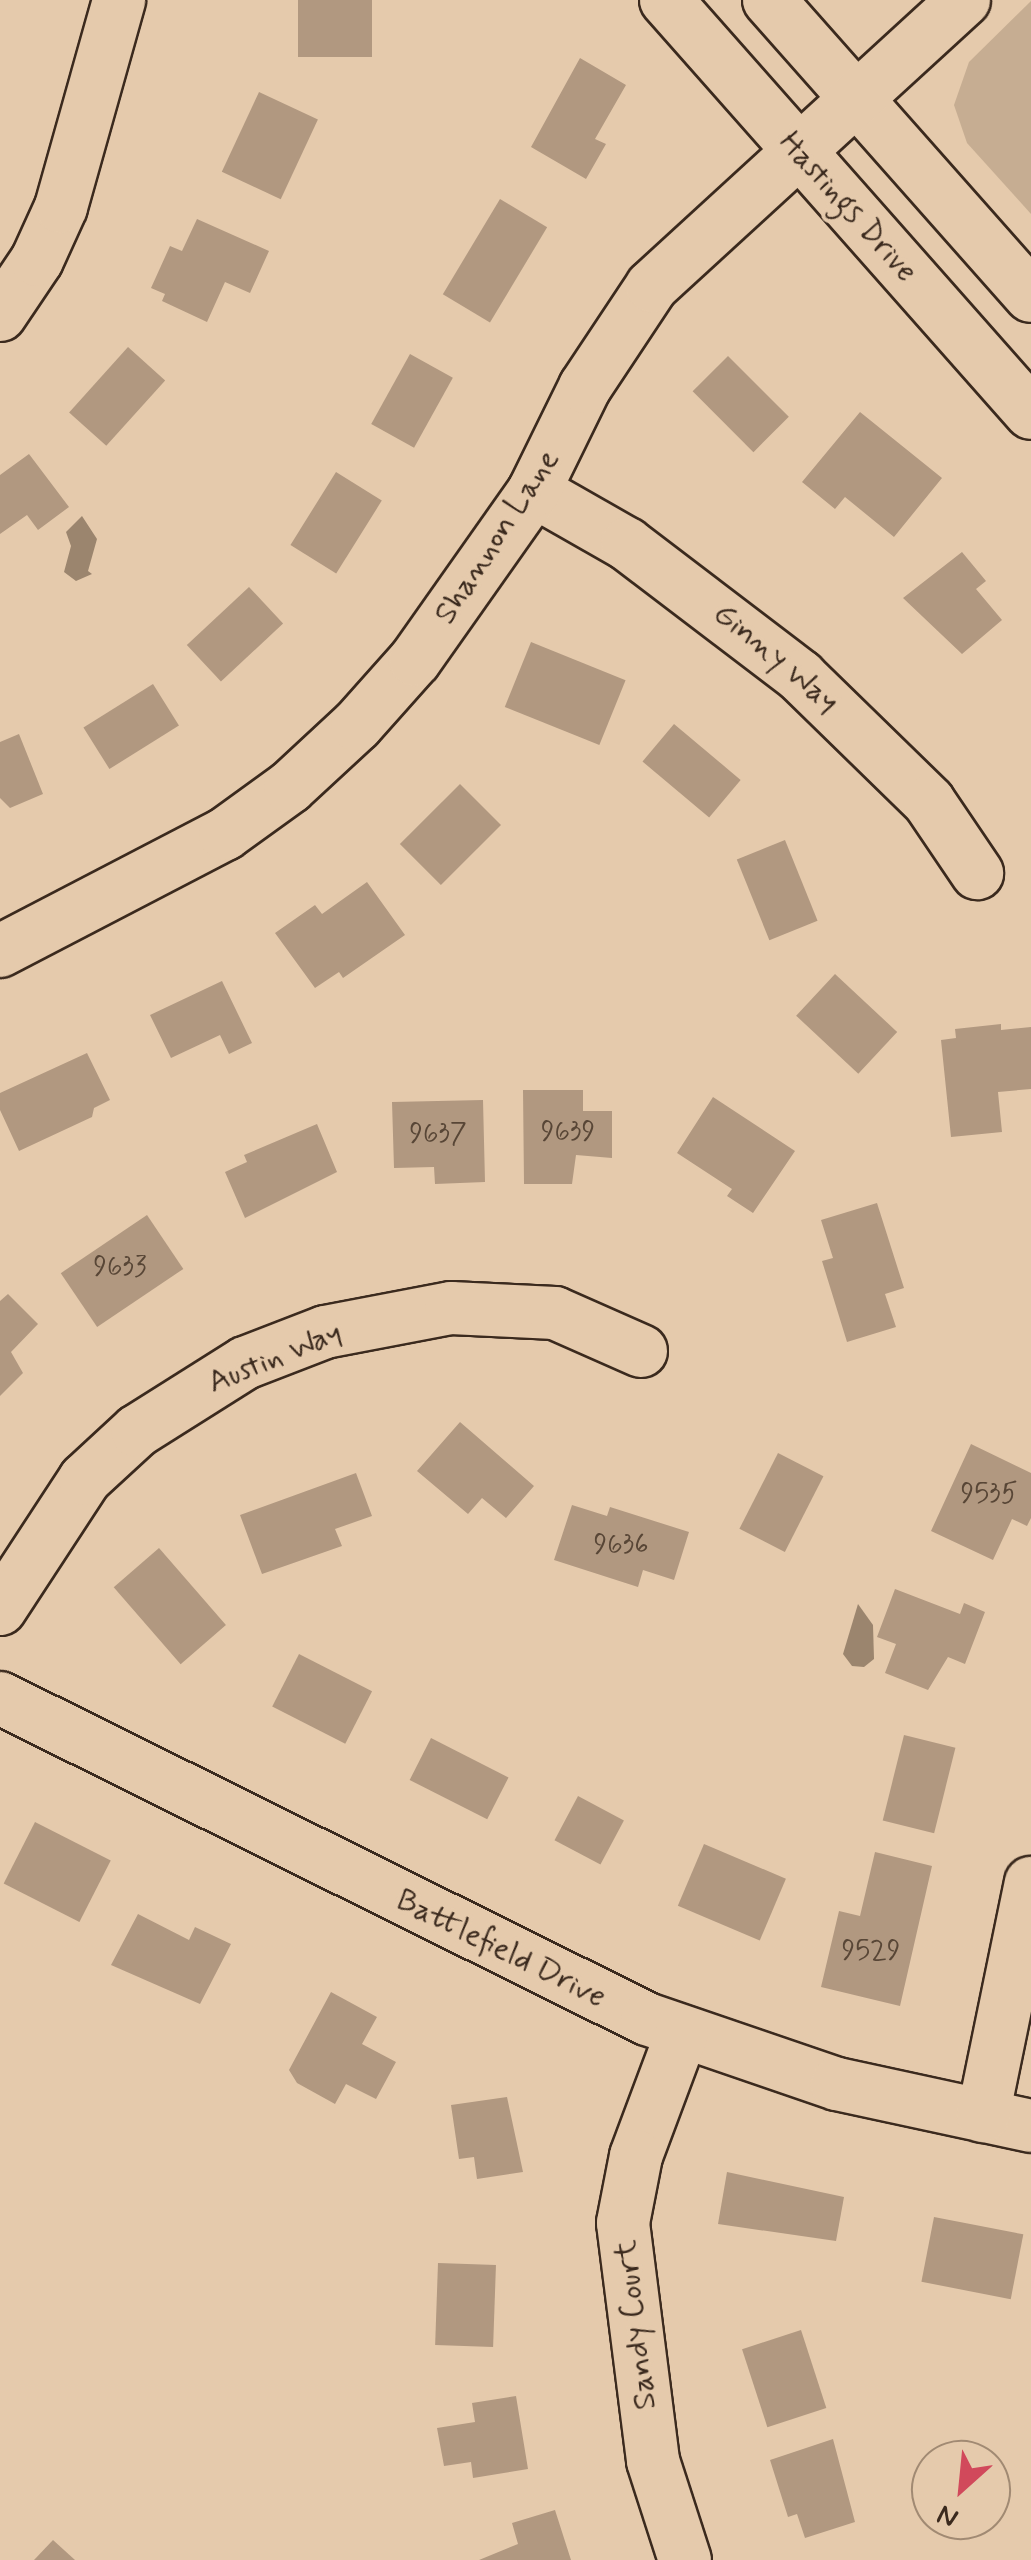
<!DOCTYPE html>
<html>
<head>
<meta charset="utf-8">
<style>
	body { margin:0 }
	#map { position:relative; width:1031px; height:2560px; overflow:hidden; background:#e5caac; font-family:Mynerve,sans-serif }
	div>[style] { position:absolute }
	[style*='--x'] { left:calc(var(--x)*1px); top:calc(var(--y)*1px); width:calc(var(--w)*1px); rotate:calc(var(--a)*1deg) }
	.green>* { inset:0; background:#c6ad92 }
	.water>* { inset:0; background:#9b856e }
	.building>* { inset:0; background:#b19880; transform-origin:0 0 }
	.roads { filter:drop-shadow(2px 0 #3b2a1e) drop-shadow(-2px 0 #3b2a1e) drop-shadow(0 2px #3b2a1e) drop-shadow(0 -2px #3b2a1e) }
	.minor>* { height:52px; margin:-26px; padding:0 26px; transform-origin:26px; border-radius:26px; background:#e5caac }
	span { translate:-50% -50%; white-space:nowrap; text-align:center; line-height:1.15; -webkit-text-stroke:8px #e5caac; paint-order:stroke }
	.number-label { font-size:28px; color:#584636 }
	.number-label span { -webkit-text-stroke-width:0 }
	.street-label { font-size:32px; color:#3b2a1e }
	.north { position:absolute; left:911px; top:2440px; width:100px; height:100px; box-sizing:border-box; background:#e5caac; border:2px solid #a18a73; border-radius:50%; rotate:207deg; font-size:28px; font-weight:700; line-height:40px; text-align:center; color:#3b2a1e }
	.north::after { content:''; display:block; margin:auto; width:35px; height:45px; background:#d1495b; clip-path:polygon(50% 0,100% 100%,50% 72%,0 100%) }
</style>
</head>
<body>
<div id="map">
	<div class="green">
		<div style="clip-path:polygon(1031px 1px,1031px 214px,967px 143px,954px 105px,969px 62px)"></div>
	</div>
	<div class="water">
		<div style="clip-path:polygon(82px 516px,97px 539px,88px 571px,92px 574px,76px 581px,64px 572px,71px 546px,66px 532px)"></div>
		<div style="clip-path:polygon(858px 1604px,873px 1625px,874px 1659px,864px 1667px,852px 1666px,843px 1654px)"></div>
	</div>
	<div class="building">
		<div style="left:298px;top:0;width:74px;height:57px"></div>
		<div style="clip-path:polygon(580px 58px,626px 85px,595px 139px,606px 144px,586px 179px,531px 147px)"></div>
		<div style="left:259px;top:92px;width:65px;height:88px;rotate:25deg"></div>
		<div style="left:500px;top:199px;width:55px;height:111px;rotate:31deg"></div>
		<div style="clip-path:polygon(197px 219px,269px 251px,250px 293px,225px 282px,207px 322px,162px 301px,165px 294px,151px 288px,170px 246px,182px 251px)"></div>
		<div style="left:128px;top:347px;width:50px;height:88px;rotate:42deg"></div>
		<div style="left:410px;top:354px;width:49px;height:80px;rotate:29deg"></div>
		<div style="left:728px;top:356px;width:86px;height:50px;rotate:45deg"></div>
		<div style="clip-path:polygon(860px 412px,942px 478px,894px 537px,845px 497px,835px 509px,802px 482px)"></div>
		<div style="clip-path:polygon(29px 454px,69px 507px,38px 530px,27px 515px,0 534px,0 475px)"></div>
		<div style="left:336px;top:472px;width:54px;height:86px;rotate:32deg"></div>
		<div style="clip-path:polygon(962px 552px,986px 581px,976px 589px,1002px 620px,962px 654px,903px 598px)"></div>
		<div style="left:249px;top:587px;width:50px;height:85px;rotate:47deg"></div>
		<div style="left:531px;top:642px;width:102px;height:70px;rotate:22deg"></div>
		<div style="left:153px;top:684px;width:49px;height:82px;rotate:58deg"></div>
		<div style="left:674px;top:724px;width:87px;height:49px;rotate:40deg"></div>
		<div style="clip-path:polygon(19px 734px,43px 794px,10px 808px,0 798px,0 742px)"></div>
		<div style="left:460px;top:784px;width:58px;height:85px;rotate:45deg"></div>
		<div style="left:785px;top:840px;width:87px;height:52px;rotate:68deg"></div>
		<div style="clip-path:polygon(367px 882px,405px 935px,343px 978px,339px 972px,315px 988px,275px 933px,315px 905px,322px 914px)"></div>
		<div style="left:835px;top:974px;width:85px;height:57px;rotate:43deg"></div>
		<div style="clip-path:polygon(222px 981px,252px 1043px,229px 1054px,220px 1035px,171px 1058px,150px 1015px)"></div>
		<div style="clip-path:polygon(1001px 1024px,1001px 1030px,1031px 1027px,1031px 1089px,998px 1092px,1002px 1132px,951px 1137px,941px 1040px,956px 1038px,955px 1029px)"></div>
		<div style="clip-path:polygon(87px 1053px,110px 1100px,94px 1108px,92px 1117px,19px 1151px,0 1110px,0 1093px)"></div>
		<div style="clip-path:polygon(523px 1090px,583px 1090px,583px 1111px,612px 1111px,612px 1158px,576px 1155px,572px 1184px,524px 1184px)"></div>
		<div style="clip-path:polygon(713px 1097px,795px 1151px,753px 1213px,727px 1196px,732px 1189px,677px 1153px)"></div>
		<div style="clip-path:polygon(483px 1100px,485px 1182px,435px 1184px,434px 1167px,394px 1168px,392px 1102px)"></div>
		<div style="clip-path:polygon(317px 1124px,337px 1172px,245px 1218px,225px 1172px,247px 1162px,244px 1155px)"></div>
		<div style="clip-path:polygon(877px 1203px,904px 1288px,885px 1294px,896px 1327px,847px 1342px,822px 1261px,833px 1258px,821px 1220px)"></div>
		<div style="left:147px;top:1215px;width:65px;height:104px;rotate:56deg"></div>
		<div style="clip-path:polygon(8px 1294px,38px 1324px,11px 1352px,23px 1373px,0 1396px,0 1301px)"></div>
		<div style="clip-path:polygon(460px 1422px,534px 1486px,506px 1518px,482px 1498px,468px 1514px,417px 1471px)"></div>
		<div style="clip-path:polygon(971px 1444px,1031px 1473px,1031px 1518px,1027px 1526px,1012px 1519px,993px 1560px,931px 1531px)"></div>
		<div style="left:778px;top:1453px;width:51px;height:85px;rotate:27deg"></div>
		<div style="clip-path:polygon(356px 1473px,372px 1516px,335px 1529px,342px 1546px,262px 1574px,240px 1515px)"></div>
		<div style="clip-path:polygon(572px 1505px,607px 1516px,610px 1507px,689px 1532px,674px 1580px,643px 1570px,638px 1587px,554px 1560px)"></div>
		<div style="left:159px;top:1548px;width:102px;height:60px;rotate:49deg"></div>
		<div style="clip-path:polygon(895px 1589px,960px 1614px,964px 1603px,985px 1612px,965px 1664px,948px 1657px,928px 1690px,885px 1673px,896px 1644px,877px 1637px)"></div>
		<div style="left:299px;top:1654px;width:82px;height:59px;rotate:27deg"></div>
		<div style="left:904px;top:1735px;width:53px;height:88px;rotate:14deg"></div>
		<div style="left:431px;top:1738px;width:87px;height:47px;rotate:27deg"></div>
		<div style="left:578px;top:1796px;width:52px;height:50px;rotate:28deg"></div>
		<div style="left:35px;top:1822px;width:85px;height:69px;rotate:27deg"></div>
		<div style="left:704px;top:1844px;width:89px;height:67px;rotate:23deg"></div>
		<div style="clip-path:polygon(875px 1852px,932px 1866px,900px 2006px,821px 1987px,839px 1911px,860px 1916px)"></div>
		<div style="clip-path:polygon(138px 1914px,189px 1940px,195px 1927px,231px 1944px,200px 2004px,111px 1965px)"></div>
		<div style="clip-path:polygon(331px 1992px,377px 2017px,362px 2044px,396px 2062px,376px 2099px,346px 2084px,335px 2104px,297px 2083px,289px 2070px)"></div>
		<div style="clip-path:polygon(507px 2097px,523px 2172px,477px 2179px,474px 2157px,459px 2159px,451px 2105px)"></div>
		<div style="clip-path:polygon(727px 2172px,844px 2197px,836px 2241px,718px 2224px)"></div>
		<div style="left:934px;top:2217px;width:91px;height:66px;rotate:11deg"></div>
		<div style="left:438px;top:2263px;width:58px;height:82px;rotate:2deg"></div>
		<div style="left:801px;top:2330px;width:82px;height:62px;rotate:72deg"></div>
		<div style="clip-path:polygon(516px 2396px,528px 2469px,473px 2478px,471px 2462px,444px 2466px,437px 2428px,475px 2422px,472px 2403px)"></div>
		<div style="clip-path:polygon(833px 2439px,855px 2522px,805px 2538px,797px 2514px,788px 2517px,770px 2460px)"></div>
		<div style="clip-path:polygon(555px 2510px,571px 2560px,479px 2560px,518px 2544px,512px 2523px)"></div>
		<div style="clip-path:polygon(53px 2540px,75px 2560px,34px 2560px)"></div>
	</div>
	<div class="roads">
		<div class="minor">
			<div style="--x:666;--y:0;--w:551;--a:48.53"></div>
			<div style="--x:769;--y:0;--w:395;--a:48.5"></div>
			<div style="--x:0;--y:315;--w:66;--a:-56.1"></div>
			<div style="--x:37;--y:260;--w:58;--a:-65.6"></div>
			<div style="--x:61;--y:207;--w:215;--a:-74.3"></div>
			<div style="--x:534;--y:491;--w:107;--a:29.7"></div>
			<div style="--x:627;--y:544;--w:218;--a:37.3"></div>
			<div style="--x:800;--y:676;--w:180;--a:44.3"></div>
			<div style="--x:929;--y:802;--w:86;--a:55.9"></div>
			<div style="--x:0;--y:951;--w:254;--a:-27.5"></div>
			<div style="--x:225;--y:834;--w:80;--a:-35.9"></div>
			<div style="--x:290;--y:787;--w:91;--a:-42.8"></div>
			<div style="--x:357;--y:725;--w:87;--a:-48.3"></div>
			<div style="--x:415;--y:660;--w:207;--a:-54.8"></div>
			<div style="--x:534;--y:491;--w:116;--a:-63.9"></div>
			<div style="--x:585;--y:387;--w:121;--a:-56.4"></div>
			<div style="--x:652;--y:286;--w:423;--a:-42.5"></div>
			<div style="--x:0;--y:1609;--w:155;--a:-56.8"></div>
			<div style="--x:85;--y:1479;--w:71;--a:-42.7"></div>
			<div style="--x:137;--y:1431;--w:128;--a:-32.2"></div>
			<div style="--x:245;--y:1363;--w:86;--a:-21.2"></div>
			<div style="--x:325;--y:1332;--w:128;--a:-10.8"></div>
			<div style="--x:451;--y:1308;--w:104;--a:2.8"></div>
			<div style="--x:555;--y:1313;--w:94;--a:23.8"></div>
			<div style="--x:0;--y:1698;--w:722;--a:26.39"></div>
			<div style="--x:647;--y:2019;--w:201;--a:18.9"></div>
			<div style="--x:837;--y:2084;--w:198;--a:12.2"></div>
			<div style="--x:682;--y:2033;--w:131;--a:110.5"></div>
			<div style="--x:636;--y:2156;--w:68;--a:101"></div>
			<div style="--x:623;--y:2223;--w:240;--a:82.8"></div>
			<div style="--x:653;--y:2461;--w:104;--a:72.1"></div>
			<div style="--x:983;--y:2116;--w:238;--a:-78.4"></div>
		</div>
	</div>
	<div class="number-label">
		<span style="left:568px;top:1133px">9639</span>
		<span style="left:438px;top:1135px">9637</span>
		<span style="left:120px;top:1268px">9633</span>
		<span style="left:989px;top:1495px">9535</span>
		<span style="left:621px;top:1546px">9636</span>
		<span style="left:871px;top:1952px">9529</span>
	</div>
	<div class="street-label">
		<span style="left:848px;top:207px;rotate:48deg">Hastings Drive</span>
		<span style="left:497px;top:537px;rotate:-57deg">Shannon Lane</span>
		<span style="left:776px;top:658px;rotate:40deg">Ginny Way</span>
		<span style="left:275px;top:1358px;rotate:-22deg">Austin Way</span>
		<span style="left:501px;top:1949px;rotate:26deg">Battlefield Drive</span>
		<span style="left:636px;top:2325px;rotate:-97deg">Sandy Court</span>
	</div>
	<div class="north">N</div>
</div>
</body>
</html>
